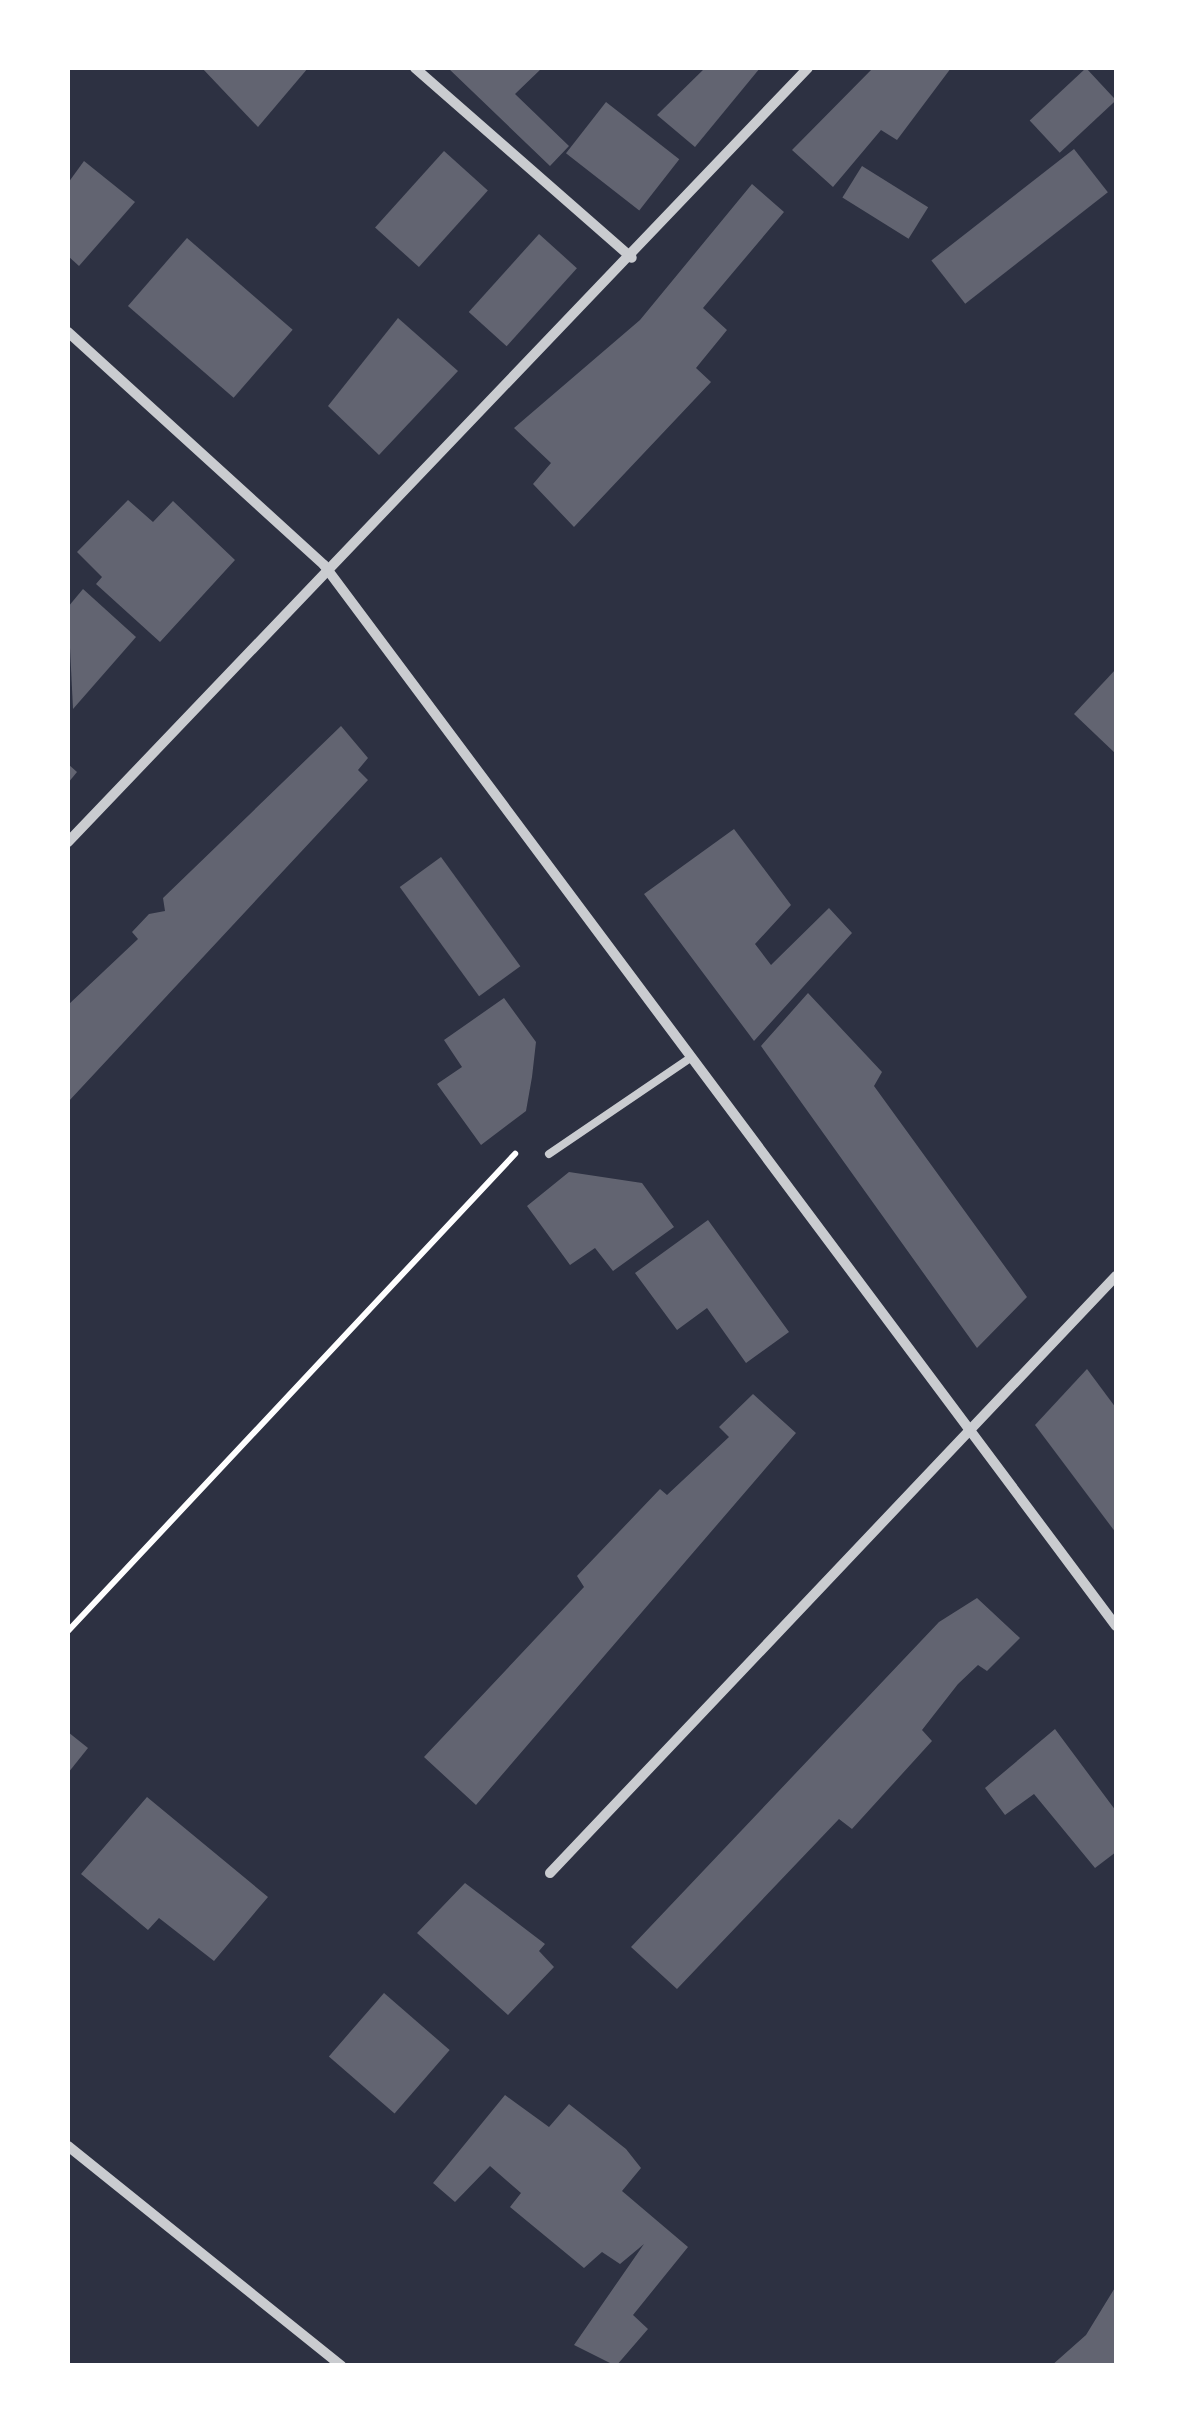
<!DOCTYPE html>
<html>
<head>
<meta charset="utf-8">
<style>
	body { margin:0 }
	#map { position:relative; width:1184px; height:2433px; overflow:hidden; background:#2d3142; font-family:"PT Sans",sans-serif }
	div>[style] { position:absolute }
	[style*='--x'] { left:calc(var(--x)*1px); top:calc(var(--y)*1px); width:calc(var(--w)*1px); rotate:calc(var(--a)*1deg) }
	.building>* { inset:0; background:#626471; transform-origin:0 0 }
	.path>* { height:6px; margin:-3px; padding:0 3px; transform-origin:3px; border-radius:3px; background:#fff }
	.service>* { height:8px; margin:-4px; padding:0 4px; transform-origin:4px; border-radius:4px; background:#caccd0 }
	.minor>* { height:10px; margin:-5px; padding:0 5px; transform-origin:5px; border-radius:5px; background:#caccd0 }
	span { translate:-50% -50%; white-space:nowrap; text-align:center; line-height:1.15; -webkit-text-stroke:10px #fff; paint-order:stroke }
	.frame { position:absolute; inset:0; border:70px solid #fff; pointer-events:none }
</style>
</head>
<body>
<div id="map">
	<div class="building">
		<div style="clip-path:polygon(202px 68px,308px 68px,258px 127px)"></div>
		<div style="clip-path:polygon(448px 68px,542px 68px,515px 94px,569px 146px,550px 166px)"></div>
		<div style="clip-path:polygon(705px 68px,760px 68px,695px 147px,657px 115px)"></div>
		<div style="clip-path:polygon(873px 68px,951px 68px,897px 140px,881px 130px,833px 187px,792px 150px)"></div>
		<div style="left:1086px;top:68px;width:44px;height:77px;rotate:47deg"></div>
		<div style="left:606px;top:102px;width:93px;height:65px;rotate:38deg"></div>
		<div style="left:1074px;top:149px;width:55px;height:181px;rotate:52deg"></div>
		<div style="left:444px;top:151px;width:59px;height:103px;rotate:42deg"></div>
		<div style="clip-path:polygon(84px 161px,135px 202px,79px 266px,68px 256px,68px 183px)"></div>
		<div style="left:862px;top:166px;width:78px;height:37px;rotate:32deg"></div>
		<div style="clip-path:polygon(752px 184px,784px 212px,703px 308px,727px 330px,696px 368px,711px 382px,574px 527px,533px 484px,551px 463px,514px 428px,640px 320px)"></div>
		<div style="left:539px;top:234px;width:51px;height:105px;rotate:42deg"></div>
		<div style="left:187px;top:238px;width:140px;height:90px;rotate:41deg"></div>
		<div style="clip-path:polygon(398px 318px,458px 371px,379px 455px,328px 406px)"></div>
		<div style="clip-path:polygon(128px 500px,153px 522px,173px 501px,235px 560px,160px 642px,96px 584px,102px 577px,77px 552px)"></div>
		<div style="clip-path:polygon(83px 589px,136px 637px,73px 709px,68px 607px)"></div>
		<div style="clip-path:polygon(1116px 669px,1116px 754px,1074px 714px)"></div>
		<div style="clip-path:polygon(341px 726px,368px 758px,358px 770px,368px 780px,68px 1102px,68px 1005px,138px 939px,132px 932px,149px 914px,165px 911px,163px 898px)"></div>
		<div style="clip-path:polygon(68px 764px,77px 772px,68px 783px)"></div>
		<div style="clip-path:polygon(734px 829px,791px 905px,755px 944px,771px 965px,829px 908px,852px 933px,754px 1041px,644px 894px)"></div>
		<div style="left:441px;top:857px;width:135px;height:51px;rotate:54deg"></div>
		<div style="clip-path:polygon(808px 993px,882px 1072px,874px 1086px,1027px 1297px,977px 1348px,761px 1046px)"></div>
		<div style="clip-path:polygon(504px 998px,536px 1042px,532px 1077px,526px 1111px,481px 1145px,437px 1084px,462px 1067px,444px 1040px)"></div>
		<div style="clip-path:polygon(569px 1172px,642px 1183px,674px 1227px,613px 1271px,595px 1248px,570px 1265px,527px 1206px)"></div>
		<div style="clip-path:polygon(708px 1220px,789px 1332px,746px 1363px,707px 1308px,677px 1330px,635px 1273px)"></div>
		<div style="clip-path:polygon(1087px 1369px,1116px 1408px,1116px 1533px,1035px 1425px)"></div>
		<div style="clip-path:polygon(753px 1394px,796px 1433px,476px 1805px,424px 1757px,584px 1587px,577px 1576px,660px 1489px,667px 1495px,729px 1437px,719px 1427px)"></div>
		<div style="clip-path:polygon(977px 1598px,1020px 1638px,987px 1671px,978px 1665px,958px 1684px,922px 1730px,932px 1741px,852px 1829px,839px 1819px,677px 1989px,631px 1947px,939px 1622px)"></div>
		<div style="clip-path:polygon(1055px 1729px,1116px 1811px,1116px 1852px,1095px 1868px,1034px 1794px,1005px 1815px,985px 1788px)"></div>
		<div style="clip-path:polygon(68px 1732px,88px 1748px,68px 1773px)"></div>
		<div style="clip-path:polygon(147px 1797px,268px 1897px,214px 1961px,159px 1918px,148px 1930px,81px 1874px)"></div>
		<div style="clip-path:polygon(465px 1883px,545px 1944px,539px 1951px,554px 1967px,508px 2015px,417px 1933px)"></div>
		<div style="left:384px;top:1993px;width:87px;height:84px;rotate:41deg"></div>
		<div style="clip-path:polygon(505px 2095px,549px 2127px,569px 2104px,626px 2149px,641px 2168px,622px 2191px,688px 2247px,633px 2315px,648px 2329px,616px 2366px,574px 2345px,644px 2244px,620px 2264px,602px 2252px,584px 2268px,510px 2207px,521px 2193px,490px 2166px,455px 2202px,433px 2183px)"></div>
		<div style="clip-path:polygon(1116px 2286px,1116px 2366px,1051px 2366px,1086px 2335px)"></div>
	</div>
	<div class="path">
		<div style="--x:68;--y:1631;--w:654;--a:-46.86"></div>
	</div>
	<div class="service">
		<div style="--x:549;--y:1154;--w:171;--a:-34.2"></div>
	</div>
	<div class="minor">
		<div style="--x:415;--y:68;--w:288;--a:41.2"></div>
		<div style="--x:68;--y:332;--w:346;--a:42.3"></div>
		<div style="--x:324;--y:565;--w:1324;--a:53.26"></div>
		<div style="--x:68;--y:842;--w:1071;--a:-46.29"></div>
		<div style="--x:550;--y:1873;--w:823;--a:-46.53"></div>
		<div style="--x:68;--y:2146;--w:351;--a:38.8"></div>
	</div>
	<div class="frame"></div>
</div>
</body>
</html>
